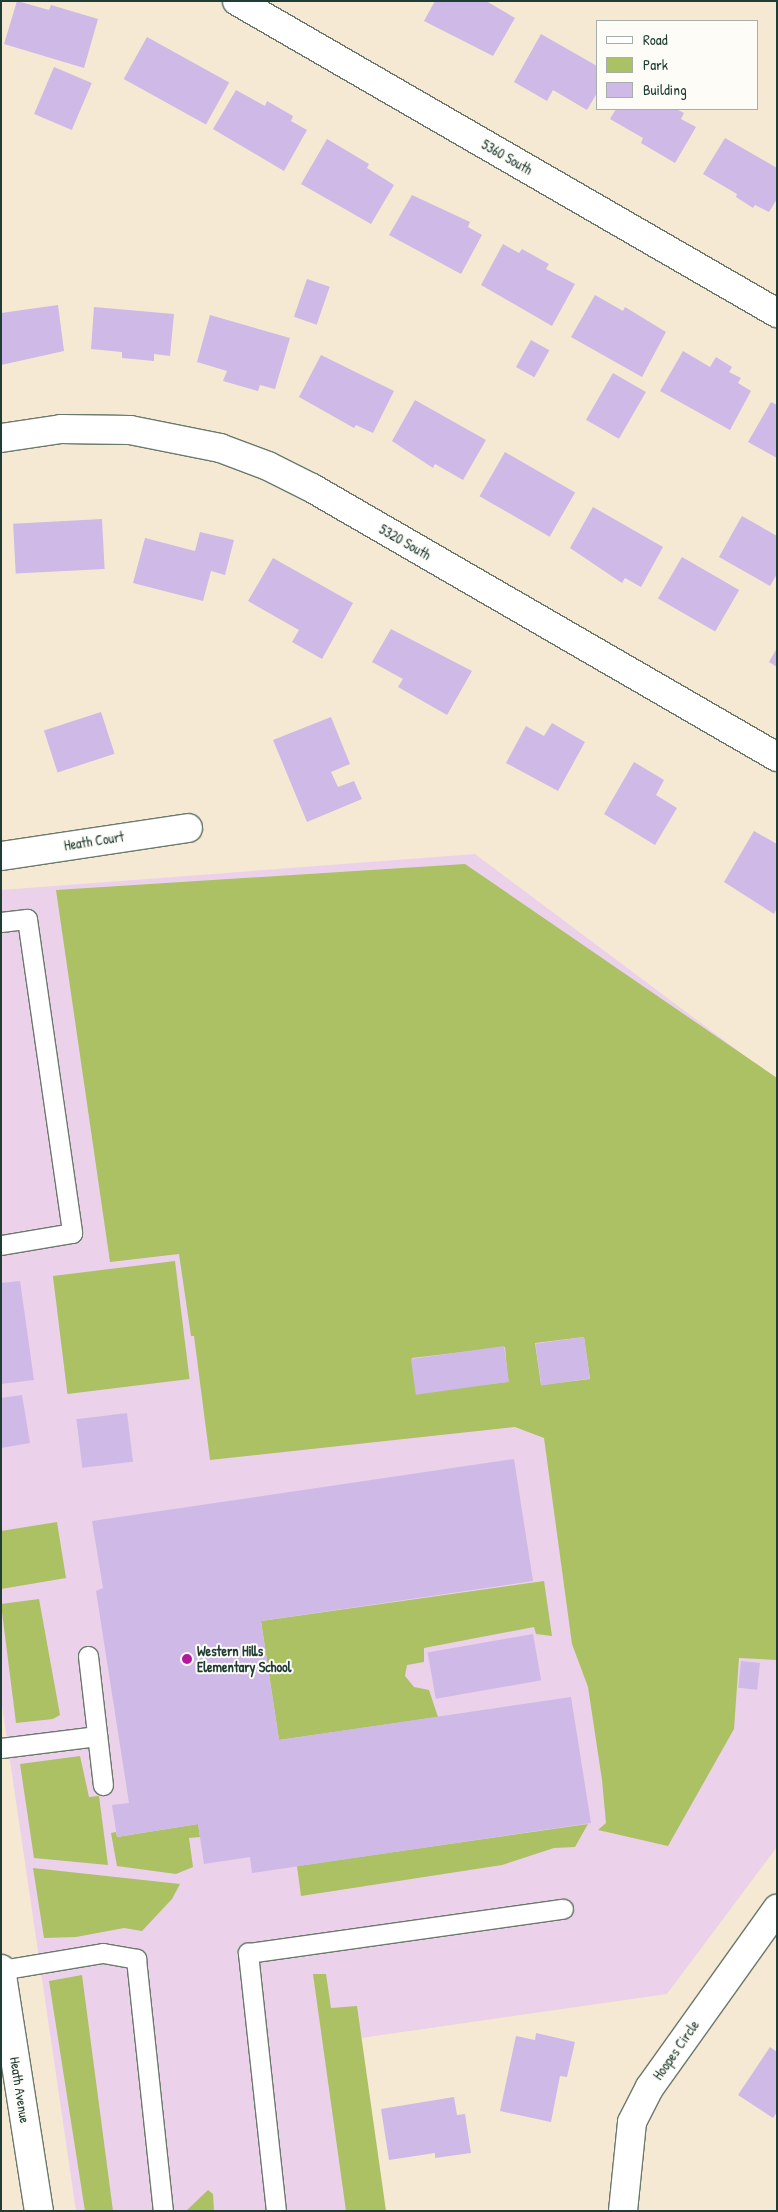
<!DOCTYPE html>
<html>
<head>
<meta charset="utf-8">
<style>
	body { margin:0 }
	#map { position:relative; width:778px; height:2212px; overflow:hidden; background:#f5e9d3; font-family:"Patrick Hand",sans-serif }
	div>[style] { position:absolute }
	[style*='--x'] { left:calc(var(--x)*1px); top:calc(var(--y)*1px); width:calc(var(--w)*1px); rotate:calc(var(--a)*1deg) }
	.built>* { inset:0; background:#ecd1ea }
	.green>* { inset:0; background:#acc064; transform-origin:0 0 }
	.building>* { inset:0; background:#cfb9e6; transform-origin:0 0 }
	.roads { filter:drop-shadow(1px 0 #6a796c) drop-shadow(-1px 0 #6a796c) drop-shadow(0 1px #6a796c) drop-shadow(0 -1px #6a796c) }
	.service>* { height:19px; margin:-9.5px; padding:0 9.5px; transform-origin:9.5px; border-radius:9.5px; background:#fff }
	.minor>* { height:28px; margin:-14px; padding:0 14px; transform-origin:14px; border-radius:14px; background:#fff }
	.dots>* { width:14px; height:14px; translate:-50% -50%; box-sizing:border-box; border:2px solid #fdfcf7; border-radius:50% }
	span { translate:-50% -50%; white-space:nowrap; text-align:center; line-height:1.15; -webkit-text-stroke:4px #fdfcf7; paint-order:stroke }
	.street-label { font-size:14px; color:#1f3d34 }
	.poi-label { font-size:14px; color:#1f3d34; font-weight:700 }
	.left { translate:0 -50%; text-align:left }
	.frame { position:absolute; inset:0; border:2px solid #1f3d34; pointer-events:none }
	.legend { position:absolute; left:596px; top:20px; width:162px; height:90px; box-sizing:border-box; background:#fdfcf7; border:1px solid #a4b0a9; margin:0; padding:6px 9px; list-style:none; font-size:15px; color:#1f3d34 }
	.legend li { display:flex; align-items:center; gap:10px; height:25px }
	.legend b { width:25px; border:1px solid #a4b0a9 }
</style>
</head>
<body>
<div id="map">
	<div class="built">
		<div style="clip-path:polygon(475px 854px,777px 1080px,777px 1847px,667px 1994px,361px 2038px,377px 2211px,76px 2211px,1px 1699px,1px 890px)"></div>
	</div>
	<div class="green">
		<div style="clip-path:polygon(evenodd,465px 864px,777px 1078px,777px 1660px,739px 1658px,734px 1729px,668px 1846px,598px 1830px,606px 1823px,602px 1780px,588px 1687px,572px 1644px,544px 1438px,515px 1427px,210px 1460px,194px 1336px,191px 1336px,179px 1254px,110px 1262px,56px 890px,465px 864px,584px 1337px,590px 1379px,541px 1385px,535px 1343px,584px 1337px,465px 864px,505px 1347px,508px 1382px,416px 1392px,412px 1358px,505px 1347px)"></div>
		<div style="left:175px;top:1261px;width:119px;height:123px;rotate:83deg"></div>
		<div style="clip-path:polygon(57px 1522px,66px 1578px,1px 1589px,1px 1531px)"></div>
		<div style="clip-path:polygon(544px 1581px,552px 1636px,536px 1634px,534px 1627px,424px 1648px,424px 1662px,407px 1665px,405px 1676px,414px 1687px,429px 1690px,438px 1717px,279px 1740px,261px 1621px)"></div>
		<div style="clip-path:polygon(39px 1599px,60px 1715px,53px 1719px,16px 1723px,1px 1604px)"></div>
		<div style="clip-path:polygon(80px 1756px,89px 1797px,99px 1796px,108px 1865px,34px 1858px,20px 1764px)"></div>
		<div style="clip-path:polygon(198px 1824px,200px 1837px,189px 1838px,193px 1867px,176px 1874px,117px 1866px,111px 1833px,116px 1832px,117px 1837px)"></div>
		<div style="clip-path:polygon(588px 1824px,575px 1847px,554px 1848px,502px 1865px,301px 1896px,297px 1866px)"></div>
		<div style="clip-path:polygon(33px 1868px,180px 1884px,172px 1899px,142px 1931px,124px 1928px,76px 1937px,44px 1938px)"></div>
		<div style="clip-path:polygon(313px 1974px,326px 1974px,331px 2008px,357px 2006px,386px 2211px,346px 2211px)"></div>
		<div style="clip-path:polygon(82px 1975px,113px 2211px,85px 2211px,49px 1981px)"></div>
		<div style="clip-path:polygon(208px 2190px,213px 2194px,214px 2211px,186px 2211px)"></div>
	</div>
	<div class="building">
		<div style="clip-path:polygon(17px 1px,49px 10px,51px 5px,98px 19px,84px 68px,4px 44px)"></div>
		<div style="clip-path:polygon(435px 1px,486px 1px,515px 18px,493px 56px,424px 21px)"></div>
		<div style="clip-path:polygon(541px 34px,597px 66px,597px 93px,587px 110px,553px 90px,547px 101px,514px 82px)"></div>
		<div style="left:147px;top:37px;width:94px;height:48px;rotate:29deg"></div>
		<div style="left:54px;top:67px;width:41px;height:51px;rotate:23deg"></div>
		<div style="clip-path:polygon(236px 90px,265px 106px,267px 101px,293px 116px,291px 121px,307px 130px,284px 171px,213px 129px)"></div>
		<div style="clip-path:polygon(616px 109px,676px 109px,684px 113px,681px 119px,696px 127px,675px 163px,641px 143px,643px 138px,610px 119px)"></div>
		<div style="clip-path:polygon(725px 138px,777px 168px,777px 199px,769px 212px,755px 205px,753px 208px,736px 197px,737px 194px,703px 174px)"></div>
		<div style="clip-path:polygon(327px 139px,369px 164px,367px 168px,394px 185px,371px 224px,301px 184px)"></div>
		<div style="clip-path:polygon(412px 195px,470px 222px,468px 227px,482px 235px,461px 274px,389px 235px)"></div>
		<div style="clip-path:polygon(503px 244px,519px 253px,522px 249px,549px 264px,546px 269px,575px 284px,552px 326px,481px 285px)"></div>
		<div style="left:307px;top:279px;width:24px;height:40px;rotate:19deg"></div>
		<div style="clip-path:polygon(595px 295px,623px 311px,625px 307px,666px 332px,642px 377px,571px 337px)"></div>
		<div style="clip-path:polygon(58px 305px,64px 351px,1px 365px,1px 313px)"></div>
		<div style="clip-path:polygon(94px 307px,174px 314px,170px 356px,154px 354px,154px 361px,122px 358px,122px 352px,91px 349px)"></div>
		<div style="clip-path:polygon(210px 315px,290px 338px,275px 389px,260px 385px,258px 391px,223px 381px,227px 371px,197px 362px)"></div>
		<div style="left:531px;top:340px;width:21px;height:31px;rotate:29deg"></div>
		<div style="clip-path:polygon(683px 351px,710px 367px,716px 357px,732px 367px,729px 372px,741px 378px,738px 383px,751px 391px,730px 430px,660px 391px)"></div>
		<div style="clip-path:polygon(321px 355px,394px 391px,373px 433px,356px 425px,354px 428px,299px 397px)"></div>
		<div style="left:613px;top:373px;width:38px;height:54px;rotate:30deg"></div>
		<div style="clip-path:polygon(415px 400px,486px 440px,463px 480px,435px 464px,433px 468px,392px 441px)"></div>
		<div style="clip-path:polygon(771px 402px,777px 405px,777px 458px,748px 442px)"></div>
		<div style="left:505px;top:452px;width:81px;height:51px;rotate:30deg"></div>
		<div style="clip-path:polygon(593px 507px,663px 547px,641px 587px,625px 578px,622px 583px,570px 548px)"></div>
		<div style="clip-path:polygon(742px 516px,777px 536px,777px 574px,770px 586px,719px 557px)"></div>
		<div style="left:102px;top:519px;width:50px;height:89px;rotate:87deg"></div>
		<div style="clip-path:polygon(200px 532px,234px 540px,225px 575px,211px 571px,203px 601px,133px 583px,145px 538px,195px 551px)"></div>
		<div style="left:682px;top:557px;width:66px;height:48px;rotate:30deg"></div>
		<div style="clip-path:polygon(273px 558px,353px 603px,322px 659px,292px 642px,299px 630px,248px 601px)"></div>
		<div style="clip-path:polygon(391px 629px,472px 671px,447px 715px,398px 687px,403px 679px,372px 662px)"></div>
		<div style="clip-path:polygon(777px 648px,777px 667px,769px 662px)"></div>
		<div style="left:101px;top:712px;width:44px;height:60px;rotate:72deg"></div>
		<div style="clip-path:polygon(331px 717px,350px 764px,331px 772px,338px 787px,354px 781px,362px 799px,307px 822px,273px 740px)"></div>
		<div style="clip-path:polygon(552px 723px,585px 742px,558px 791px,506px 763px,526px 726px,544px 736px)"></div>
		<div style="clip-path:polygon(634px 762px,664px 780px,656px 795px,677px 808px,655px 845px,604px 814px)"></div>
		<div style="clip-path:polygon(754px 831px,777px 844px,777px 908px,774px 914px,724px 882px)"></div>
		<div style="clip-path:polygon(20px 1281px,34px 1380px,1px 1384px,1px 1283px)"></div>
		<div style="left:584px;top:1337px;width:42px;height:49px;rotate:82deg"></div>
		<div style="left:504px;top:1346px;width:36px;height:94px;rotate:82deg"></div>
		<div style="clip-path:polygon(22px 1395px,30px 1443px,1px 1448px,1px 1398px)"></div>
		<div style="left:127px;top:1413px;width:49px;height:51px;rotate:83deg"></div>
		<div style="clip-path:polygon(514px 1459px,533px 1581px,261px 1621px,279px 1740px,571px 1697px,591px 1823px,252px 1873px,250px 1857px,204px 1864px,198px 1824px,117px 1837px,112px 1805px,129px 1803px,96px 1591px,103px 1588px,92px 1521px)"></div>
		<div style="left:533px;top:1634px;width:47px;height:107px;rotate:80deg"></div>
		<div style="left:741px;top:1661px;width:19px;height:27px;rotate:6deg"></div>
		<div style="clip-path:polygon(536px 2033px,575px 2042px,567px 2077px,560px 2076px,551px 2122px,500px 2111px,516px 2036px,535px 2040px)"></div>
		<div style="clip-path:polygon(770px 2047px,777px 2052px,777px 2112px,773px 2118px,738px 2095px)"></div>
		<div style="clip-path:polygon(454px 2097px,457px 2115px,465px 2114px,471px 2153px,435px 2158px,435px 2153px,389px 2160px,381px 2109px)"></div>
	</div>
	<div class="roads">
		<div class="service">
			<div style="--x:1;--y:922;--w:26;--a:-7"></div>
			<div style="--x:27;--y:919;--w:317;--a:81.8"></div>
			<div style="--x:72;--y:1233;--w:72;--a:170.4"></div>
			<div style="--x:88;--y:1656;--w:130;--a:83.4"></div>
			<div style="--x:1;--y:1748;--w:97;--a:-7.1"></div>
			<div style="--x:1;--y:1970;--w:103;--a:-9.5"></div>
			<div style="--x:103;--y:1953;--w:34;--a:10"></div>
			<div style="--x:136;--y:1959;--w:253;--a:83.9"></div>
			<div style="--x:276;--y:2211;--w:260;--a:-96.2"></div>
			<div style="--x:248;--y:1953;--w:318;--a:-8"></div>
		</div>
		<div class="minor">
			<div style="--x:237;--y:1;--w:624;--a:30.02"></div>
			<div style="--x:1;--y:438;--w:61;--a:-8.5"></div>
			<div style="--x:61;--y:429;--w:69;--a:0.8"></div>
			<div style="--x:130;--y:430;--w:92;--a:11.3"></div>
			<div style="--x:220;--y:448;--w:51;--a:20.6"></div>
			<div style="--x:268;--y:466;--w:49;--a:26.6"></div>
			<div style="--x:312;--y:488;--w:537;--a:30.05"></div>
			<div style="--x:1;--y:856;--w:189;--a:-8.5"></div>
			<div style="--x:1;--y:1969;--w:245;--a:81.1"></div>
			<div style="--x:623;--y:2211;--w:89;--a:-84.2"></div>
			<div style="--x:632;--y:2122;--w:39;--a:-63"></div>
			<div style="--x:650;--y:2087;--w:219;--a:-54.5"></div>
		</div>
	</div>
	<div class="dots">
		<div style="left:187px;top:1659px;background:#b5179e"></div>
	</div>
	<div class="street-label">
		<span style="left:507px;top:157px;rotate:30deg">5360 South</span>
		<span style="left:405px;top:542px;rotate:30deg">5320 South</span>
		<span style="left:94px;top:841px;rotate:-9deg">Heath Court</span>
		<span style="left:676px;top:2050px;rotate:-55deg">Hoopes Circle</span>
		<span style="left:20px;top:2090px;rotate:81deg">Heath Avenue</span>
	</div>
	<div class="poi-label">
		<span class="left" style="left:197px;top:1659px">Western Hills<br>Elementary School</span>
	</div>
	<div class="frame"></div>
	<ul class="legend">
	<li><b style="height:6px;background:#fff"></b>Road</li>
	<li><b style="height:14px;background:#acc064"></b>Park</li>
	<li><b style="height:14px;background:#cfb9e6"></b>Building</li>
	</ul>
</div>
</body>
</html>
